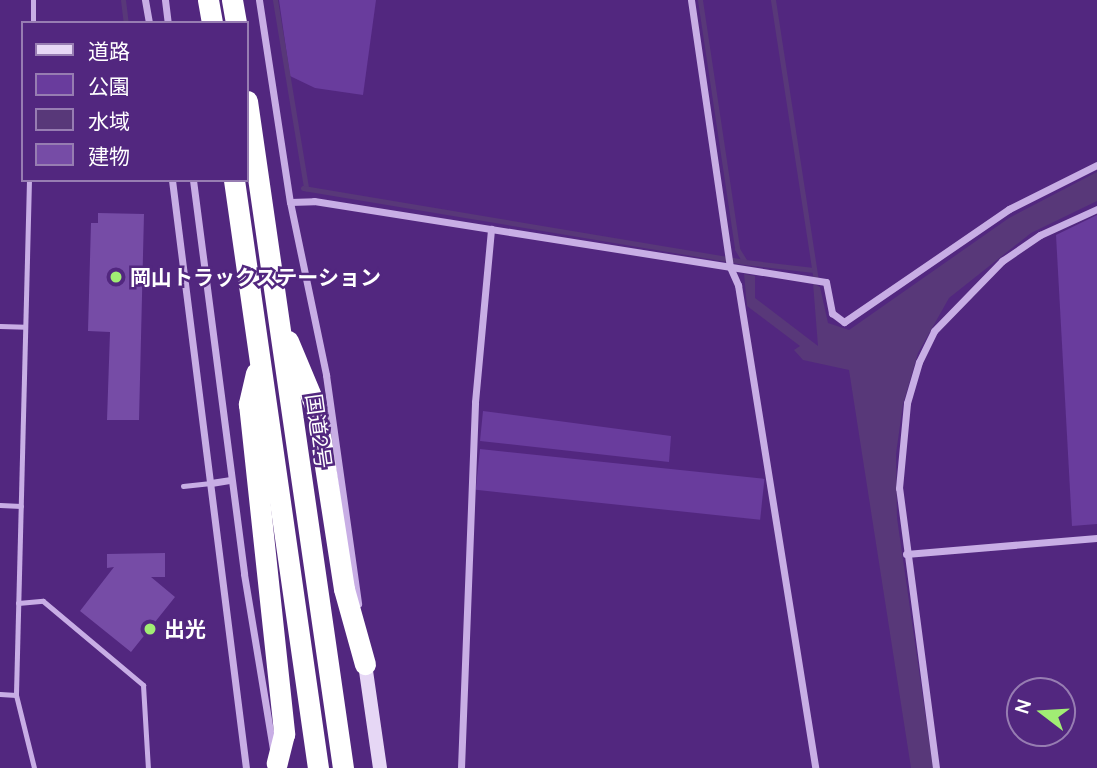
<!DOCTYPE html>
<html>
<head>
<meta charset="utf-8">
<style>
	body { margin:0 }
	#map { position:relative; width:1097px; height:768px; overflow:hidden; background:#52277f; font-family:Manrope,"Noto Sans JP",sans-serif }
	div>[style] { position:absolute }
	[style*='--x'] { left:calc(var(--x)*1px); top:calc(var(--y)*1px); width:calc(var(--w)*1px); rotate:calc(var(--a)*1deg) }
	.green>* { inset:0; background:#693c9d; transform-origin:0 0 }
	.water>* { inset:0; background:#583879 }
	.stream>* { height:5px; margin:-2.5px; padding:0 2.5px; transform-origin:2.5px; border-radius:2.5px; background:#583879 }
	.building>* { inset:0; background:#764ca6 }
	.lane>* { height:5px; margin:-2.5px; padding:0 2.5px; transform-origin:2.5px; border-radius:2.5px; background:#c8aee5 }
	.street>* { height:7px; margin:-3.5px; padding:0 3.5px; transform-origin:3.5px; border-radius:3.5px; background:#c8aee5 }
	.secondary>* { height:14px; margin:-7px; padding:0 7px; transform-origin:7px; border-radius:7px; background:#e6d7f5 }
	.highway>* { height:21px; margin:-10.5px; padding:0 10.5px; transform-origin:10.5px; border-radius:10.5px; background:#fff }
	.dots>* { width:19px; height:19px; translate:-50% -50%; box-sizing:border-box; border:4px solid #52277f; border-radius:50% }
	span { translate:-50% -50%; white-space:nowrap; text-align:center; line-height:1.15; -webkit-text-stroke:5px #52277f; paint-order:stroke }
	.poi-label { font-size:21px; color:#fff; font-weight:700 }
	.left { translate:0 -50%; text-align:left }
	.street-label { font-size:21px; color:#fff }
	.legend { position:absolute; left:21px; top:21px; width:228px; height:161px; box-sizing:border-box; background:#52277f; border:2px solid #977db2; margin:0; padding:9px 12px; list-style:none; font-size:21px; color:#fff }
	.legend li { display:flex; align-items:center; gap:14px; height:35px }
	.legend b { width:35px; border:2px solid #977db2 }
	.north { position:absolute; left:1006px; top:677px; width:70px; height:70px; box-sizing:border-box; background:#52277f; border:2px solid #977db2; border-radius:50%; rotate:287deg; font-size:19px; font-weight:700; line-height:28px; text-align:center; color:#fff }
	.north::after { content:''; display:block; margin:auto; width:24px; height:32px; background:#a1ed74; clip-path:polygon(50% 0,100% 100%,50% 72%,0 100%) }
</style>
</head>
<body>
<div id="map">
	<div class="green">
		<div style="clip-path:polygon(279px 0,376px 0,363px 95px,315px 88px,290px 76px)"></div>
		<div style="clip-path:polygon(1097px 215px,1097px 524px,1072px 526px,1056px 235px)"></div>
		<div style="clip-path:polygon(483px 411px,671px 436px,669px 462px,480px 441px)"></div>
		<div style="left:480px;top:449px;width:286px;height:41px;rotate:6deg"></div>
	</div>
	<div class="water">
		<div style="clip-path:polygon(1097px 172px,1097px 201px,1031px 233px,949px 298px,918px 353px,903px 404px,896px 454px,897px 518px,933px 768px,911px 768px,849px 370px,803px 360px,794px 350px,800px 346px,747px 306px,744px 274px,755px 276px,755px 298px,818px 346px,813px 283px,820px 287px,828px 323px,849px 330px,1009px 218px)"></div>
	</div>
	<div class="stream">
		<div style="--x:123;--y:0;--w:23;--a:83"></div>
		<div style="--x:275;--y:0;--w:191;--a:80.6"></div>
		<div style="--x:700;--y:0;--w:252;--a:81.5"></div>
		<div style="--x:737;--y:249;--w:15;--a:58"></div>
		<div style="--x:745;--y:262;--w:69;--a:6.6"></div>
		<div style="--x:773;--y:0;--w:284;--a:81.3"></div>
		<div style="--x:303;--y:188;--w:448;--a:9.5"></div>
	</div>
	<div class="building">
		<div style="clip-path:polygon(98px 213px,144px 214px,139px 420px,107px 420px,110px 332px,88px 331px,91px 223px,98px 223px)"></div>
		<div style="clip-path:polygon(165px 553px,165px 577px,151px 577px,175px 597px,131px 652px,80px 611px,114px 567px,107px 568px,107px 554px)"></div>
	</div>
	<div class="lane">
		<div style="--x:33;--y:23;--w:23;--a:-90"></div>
		<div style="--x:29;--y:180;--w:515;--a:91.45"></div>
		<div style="--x:16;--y:695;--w:75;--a:76.1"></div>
		<div style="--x:0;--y:326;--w:25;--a:2"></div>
		<div style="--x:183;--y:486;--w:28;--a:-6"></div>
		<div style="--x:0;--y:505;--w:21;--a:3"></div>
		<div style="--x:18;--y:603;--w:25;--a:-5"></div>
		<div style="--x:43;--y:601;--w:131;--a:40"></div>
		<div style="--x:143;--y:685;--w:83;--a:86.6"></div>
		<div style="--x:0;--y:694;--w:16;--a:4"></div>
	</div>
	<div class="street">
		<div style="--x:145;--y:0;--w:23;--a:80"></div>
		<div style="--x:165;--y:0;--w:23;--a:83"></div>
		<div style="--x:259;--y:0;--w:204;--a:81.3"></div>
		<div style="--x:290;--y:202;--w:177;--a:78.2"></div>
		<div style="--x:326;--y:375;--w:231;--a:82"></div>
		<div style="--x:691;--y:0;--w:270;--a:81.7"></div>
		<div style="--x:730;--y:267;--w:20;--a:66"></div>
		<div style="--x:738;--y:285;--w:489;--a:80.9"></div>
		<div style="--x:172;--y:180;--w:593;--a:82.83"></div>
		<div style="--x:193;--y:180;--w:397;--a:82.6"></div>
		<div style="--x:244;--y:574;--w:177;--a:80.6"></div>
		<div style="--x:290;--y:202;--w:24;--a:-2"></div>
		<div style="--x:314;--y:201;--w:518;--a:8.99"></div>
		<div style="--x:826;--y:282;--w:32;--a:79"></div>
		<div style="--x:832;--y:313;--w:15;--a:37"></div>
		<div style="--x:844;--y:322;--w:200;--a:-34.4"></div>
		<div style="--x:1009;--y:209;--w:98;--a:-26.6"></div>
		<div style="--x:211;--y:483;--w:20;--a:-9"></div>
		<div style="--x:906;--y:554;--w:192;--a:-4.8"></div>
		<div style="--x:461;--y:768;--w:366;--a:-87.8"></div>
		<div style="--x:475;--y:402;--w:174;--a:-84.7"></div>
		<div style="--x:936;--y:768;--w:282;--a:-97.5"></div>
		<div style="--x:899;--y:488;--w:85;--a:-84.6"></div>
		<div style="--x:907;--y:403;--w:43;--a:-73.7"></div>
		<div style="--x:919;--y:362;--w:34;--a:-64"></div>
		<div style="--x:934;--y:331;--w:98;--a:-45.8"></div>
		<div style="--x:1002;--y:261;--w:46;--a:-34.4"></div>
		<div style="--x:1040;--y:235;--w:63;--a:-24.5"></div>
	</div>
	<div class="secondary">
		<div style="--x:365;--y:664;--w:105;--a:81.8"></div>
	</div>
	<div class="highway">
		<div style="--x:208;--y:0;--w:23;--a:80"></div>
		<div style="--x:232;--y:0;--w:23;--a:80"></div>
		<div style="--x:247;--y:101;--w:674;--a:81.81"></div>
		<div style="--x:234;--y:180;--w:594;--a:81.87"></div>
		<div style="--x:288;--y:341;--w:73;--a:67.3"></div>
		<div style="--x:316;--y:408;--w:183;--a:81.2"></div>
		<div style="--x:344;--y:589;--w:78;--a:74.4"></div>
		<div style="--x:256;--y:373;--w:32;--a:103"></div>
		<div style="--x:249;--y:404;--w:332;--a:83.9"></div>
		<div style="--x:284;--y:734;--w:30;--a:104"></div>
	</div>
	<div class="dots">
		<div style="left:116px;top:277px;background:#a1ed74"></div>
		<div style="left:150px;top:629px;background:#a1ed74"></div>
	</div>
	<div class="poi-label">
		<span class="left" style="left:130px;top:277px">岡山トラックステーション</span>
		<span class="left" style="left:164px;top:629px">出光</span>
	</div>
	<div class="street-label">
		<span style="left:319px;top:431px;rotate:82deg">国道2号</span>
	</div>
	<ul class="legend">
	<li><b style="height:9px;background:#e6d7f5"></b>道路</li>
	<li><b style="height:19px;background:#693c9d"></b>公園</li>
	<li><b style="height:19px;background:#583879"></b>水域</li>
	<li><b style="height:19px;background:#764ca6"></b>建物</li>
	</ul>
	<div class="north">N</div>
</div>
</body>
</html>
